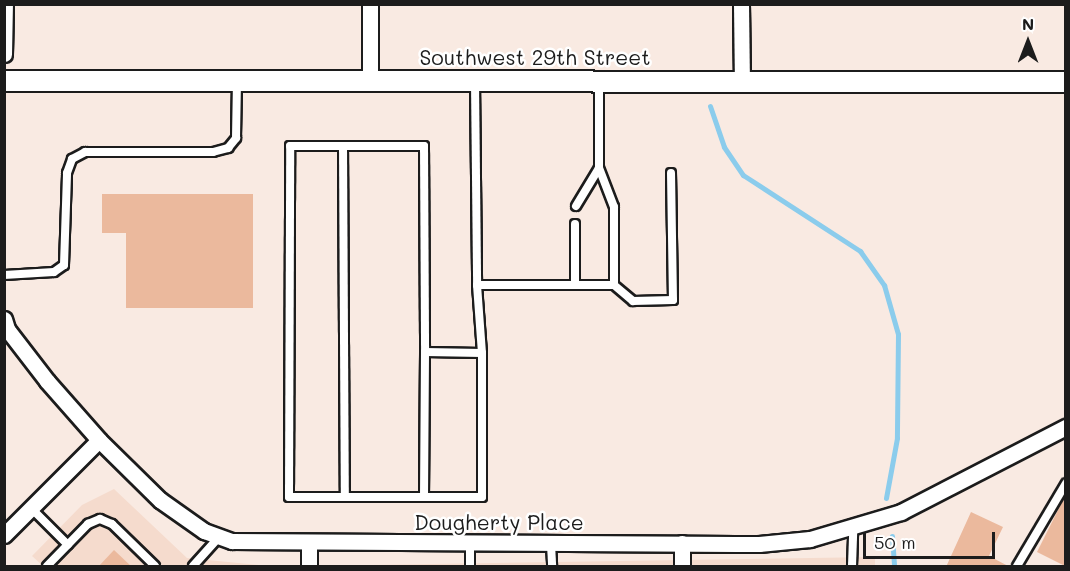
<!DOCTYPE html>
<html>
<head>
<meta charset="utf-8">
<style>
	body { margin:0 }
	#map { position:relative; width:1070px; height:571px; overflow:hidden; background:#f9eae2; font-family:Mali,sans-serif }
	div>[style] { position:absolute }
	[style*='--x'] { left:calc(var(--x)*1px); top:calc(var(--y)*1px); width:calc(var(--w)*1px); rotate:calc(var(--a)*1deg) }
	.built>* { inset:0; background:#f5dbcd }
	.stream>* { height:5px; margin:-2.5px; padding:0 2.5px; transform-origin:2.5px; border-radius:2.5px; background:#8bccec }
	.building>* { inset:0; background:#ebb99d }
	.roads { filter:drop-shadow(2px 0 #1c1c1c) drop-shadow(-2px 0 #1c1c1c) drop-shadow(0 2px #1c1c1c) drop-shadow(0 -2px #1c1c1c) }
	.service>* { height:8px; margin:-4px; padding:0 4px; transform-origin:4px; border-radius:4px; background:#fff }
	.minor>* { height:15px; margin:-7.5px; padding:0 7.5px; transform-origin:7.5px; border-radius:7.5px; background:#fff }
	.tertiary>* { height:20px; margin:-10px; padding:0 10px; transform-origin:10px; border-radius:10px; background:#fff }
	span { translate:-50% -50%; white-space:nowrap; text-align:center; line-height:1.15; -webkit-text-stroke:5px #fff; paint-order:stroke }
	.street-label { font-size:21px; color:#1c1c1c }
	.frame { position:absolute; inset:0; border:6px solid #1c1c1c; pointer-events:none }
	.north { position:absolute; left:998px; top:12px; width:60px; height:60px; -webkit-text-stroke:4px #fff; paint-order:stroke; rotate:0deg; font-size:16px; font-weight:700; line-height:24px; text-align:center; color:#1c1c1c }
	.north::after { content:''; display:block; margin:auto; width:21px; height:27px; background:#1c1c1c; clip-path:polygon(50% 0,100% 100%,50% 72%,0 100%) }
	.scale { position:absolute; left:863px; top:532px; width:132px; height:27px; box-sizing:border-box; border:3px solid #1c1c1c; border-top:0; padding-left:8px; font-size:18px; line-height:21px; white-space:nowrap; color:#1c1c1c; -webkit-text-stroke:4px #fff; paint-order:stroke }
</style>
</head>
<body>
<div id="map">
	<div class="built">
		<div style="clip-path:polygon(114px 489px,187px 558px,268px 566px,43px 566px,32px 556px,82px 505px)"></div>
		<div style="clip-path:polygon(875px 557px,875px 566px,306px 566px)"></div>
	</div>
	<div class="stream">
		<div style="--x:710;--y:106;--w:43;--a:71.1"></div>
		<div style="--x:724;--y:147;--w:34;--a:56"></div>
		<div style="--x:743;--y:175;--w:140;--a:33"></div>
		<div style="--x:860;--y:251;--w:42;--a:54.8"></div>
		<div style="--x:884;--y:285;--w:51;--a:74.1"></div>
		<div style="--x:898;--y:334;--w:104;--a:90.6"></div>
		<div style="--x:897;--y:438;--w:61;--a:100.4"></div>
		<div style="--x:892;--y:536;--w:30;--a:86"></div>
	</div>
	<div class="building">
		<div style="clip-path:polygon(102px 194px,253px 194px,253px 308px,126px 308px,126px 233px,102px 233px)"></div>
		<div style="clip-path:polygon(1065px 496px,1065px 566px,1037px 552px)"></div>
		<div style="clip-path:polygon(971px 512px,1003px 527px,989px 556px,1010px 567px,946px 567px)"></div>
		<div style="clip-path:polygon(114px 550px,132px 567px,98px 567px)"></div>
	</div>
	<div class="roads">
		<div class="service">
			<div style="--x:475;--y:82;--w:203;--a:89.4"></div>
			<div style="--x:477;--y:285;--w:137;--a:0"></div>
			<div style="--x:614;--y:285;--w:78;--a:-90"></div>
			<div style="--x:614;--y:207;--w:42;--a:-111"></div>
			<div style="--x:599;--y:168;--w:86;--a:-90"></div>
			<div style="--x:343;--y:146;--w:351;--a:89.7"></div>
			<div style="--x:576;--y:206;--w:44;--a:-58.8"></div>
			<div style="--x:4;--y:275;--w:50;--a:-3.4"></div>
			<div style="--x:54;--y:272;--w:12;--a:-35"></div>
			<div style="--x:64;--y:265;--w:92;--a:-88.1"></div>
			<div style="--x:67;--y:173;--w:15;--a:-70"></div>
			<div style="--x:72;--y:159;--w:15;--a:-28"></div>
			<div style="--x:85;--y:152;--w:128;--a:0"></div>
			<div style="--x:213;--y:152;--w:16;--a:-15"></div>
			<div style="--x:228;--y:148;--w:13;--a:-51"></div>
			<div style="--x:236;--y:138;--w:55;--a:-89"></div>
			<div style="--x:477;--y:285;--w:68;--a:85.8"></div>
			<div style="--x:482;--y:353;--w:144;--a:90"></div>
			<div style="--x:482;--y:497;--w:193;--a:180"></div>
			<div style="--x:289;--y:497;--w:351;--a:-89.8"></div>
			<div style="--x:290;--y:146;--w:134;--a:0"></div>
			<div style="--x:424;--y:146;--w:206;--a:89.7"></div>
			<div style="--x:425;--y:352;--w:57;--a:1"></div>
			<div style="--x:575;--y:285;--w:61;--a:-90"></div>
			<div style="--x:614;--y:285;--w:25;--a:40"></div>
			<div style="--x:633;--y:301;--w:40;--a:-1.4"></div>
			<div style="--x:673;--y:300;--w:127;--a:-90.9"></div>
			<div style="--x:424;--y:497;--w:145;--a:-89.6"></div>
			<div style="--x:31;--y:508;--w:52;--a:45"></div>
			<div style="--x:470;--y:544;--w:22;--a:90"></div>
			<div style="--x:551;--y:544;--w:22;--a:87"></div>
			<div style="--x:47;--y:566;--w:59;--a:-45.7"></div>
			<div style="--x:88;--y:524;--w:13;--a:-23"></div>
			<div style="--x:100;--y:519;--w:13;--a:23"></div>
			<div style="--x:112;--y:524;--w:60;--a:44.3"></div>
			<div style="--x:193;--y:566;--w:40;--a:-48"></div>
			<div style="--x:852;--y:566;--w:37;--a:-88"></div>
			<div style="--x:1017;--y:566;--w:96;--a:-59.4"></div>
		</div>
		<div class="minor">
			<div style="--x:741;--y:4;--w:78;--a:89.3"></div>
			<div style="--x:4;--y:54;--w:50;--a:-88.9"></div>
			<div style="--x:370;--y:80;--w:76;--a:-90"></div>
			<div style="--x:4;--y:319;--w:10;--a:73"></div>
			<div style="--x:7;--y:329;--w:66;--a:52.4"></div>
			<div style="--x:47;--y:381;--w:79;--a:48.6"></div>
			<div style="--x:99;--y:440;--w:86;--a:44.5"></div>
			<div style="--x:160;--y:500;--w:54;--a:35.2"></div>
			<div style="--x:204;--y:531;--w:30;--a:20"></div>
			<div style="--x:232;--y:541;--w:527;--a:0.33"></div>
			<div style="--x:759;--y:544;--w:51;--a:-5.6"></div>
			<div style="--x:810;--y:539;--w:95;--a:-16.5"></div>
			<div style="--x:901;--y:512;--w:186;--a:-27.3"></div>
			<div style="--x:4;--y:535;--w:134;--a:-45"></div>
			<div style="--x:309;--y:544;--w:22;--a:90"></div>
			<div style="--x:682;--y:566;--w:23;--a:-90"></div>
		</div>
		<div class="tertiary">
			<div style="--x:4;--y:81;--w:1062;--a:0.05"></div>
		</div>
	</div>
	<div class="street-label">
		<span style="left:535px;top:57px">Southwest 29th Street</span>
		<span style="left:499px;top:522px">Dougherty Place</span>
	</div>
	<div class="frame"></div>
	<div class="north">N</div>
	<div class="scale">50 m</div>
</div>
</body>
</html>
